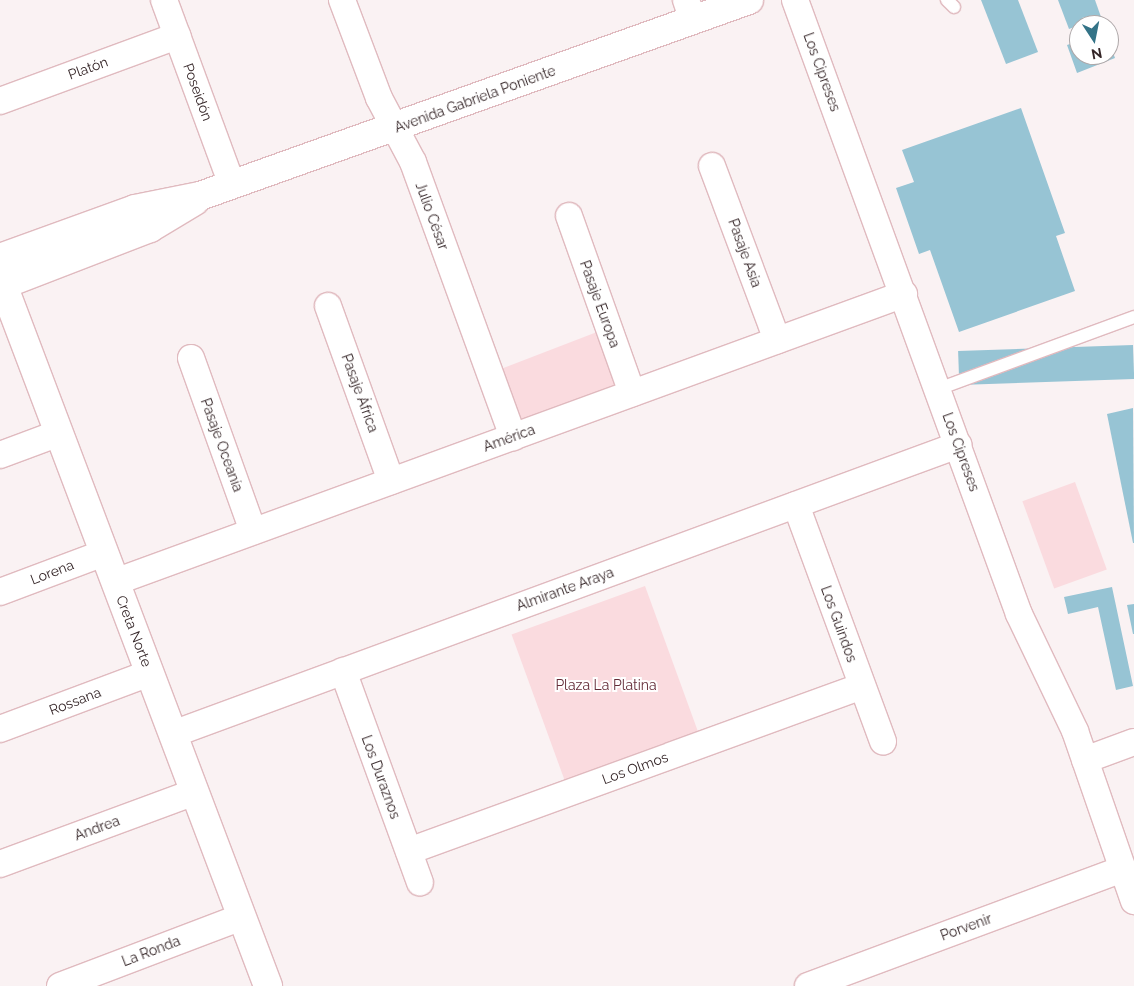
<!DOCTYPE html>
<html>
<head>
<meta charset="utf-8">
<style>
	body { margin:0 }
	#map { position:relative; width:1134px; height:986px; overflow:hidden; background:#faf2f3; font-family:Raleway,sans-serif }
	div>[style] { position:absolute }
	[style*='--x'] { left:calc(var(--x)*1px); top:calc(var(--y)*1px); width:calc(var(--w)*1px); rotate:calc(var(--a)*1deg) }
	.green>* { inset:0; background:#fadbdf; transform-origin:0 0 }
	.building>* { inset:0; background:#97c4d4; transform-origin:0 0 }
	.roads { filter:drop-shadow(1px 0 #e0babf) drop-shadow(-1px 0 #e0babf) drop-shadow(0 1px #e0babf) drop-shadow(0 -1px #e0babf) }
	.lane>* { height:12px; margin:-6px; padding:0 6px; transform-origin:6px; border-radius:6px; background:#fff }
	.street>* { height:26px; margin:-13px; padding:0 13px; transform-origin:13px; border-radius:13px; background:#fff }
	.secondary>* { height:28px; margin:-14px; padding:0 14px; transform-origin:14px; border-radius:14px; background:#fff }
	.primary>* { height:28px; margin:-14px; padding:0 14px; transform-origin:14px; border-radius:14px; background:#fff }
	span { translate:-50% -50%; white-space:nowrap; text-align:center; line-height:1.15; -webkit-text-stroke:4px #fff; paint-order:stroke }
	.street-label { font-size:14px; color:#342527 }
	.park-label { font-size:14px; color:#642c38 }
	.north { position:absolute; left:1069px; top:15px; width:50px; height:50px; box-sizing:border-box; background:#fff; border:1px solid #aea8a9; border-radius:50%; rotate:169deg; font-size:14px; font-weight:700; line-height:20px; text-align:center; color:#342527 }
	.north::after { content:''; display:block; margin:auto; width:18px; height:22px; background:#337387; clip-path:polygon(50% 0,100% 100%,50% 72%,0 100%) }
</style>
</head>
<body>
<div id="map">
	<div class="green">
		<div style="left:597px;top:332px;width:62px;height:103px;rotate:69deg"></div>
		<div style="left:1075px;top:482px;width:93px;height:56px;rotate:70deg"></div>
		<div style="left:645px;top:586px;width:158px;height:142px;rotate:70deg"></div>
	</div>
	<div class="building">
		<div style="clip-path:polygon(981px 0,1018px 0,1038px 52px,1006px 64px)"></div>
		<div style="clip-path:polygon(1058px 0,1095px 0,1101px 17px,1069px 29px)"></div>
		<div style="clip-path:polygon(1079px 41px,1079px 55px,1109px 55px,1109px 42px,1115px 58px,1077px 73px,1067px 45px)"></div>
		<div style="clip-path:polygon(1021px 108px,1065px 233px,1056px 236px,1075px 291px,959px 332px,930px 250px,919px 254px,896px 188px,914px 182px,902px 150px)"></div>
		<div style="left:1133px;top:345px;width:34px;height:175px;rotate:88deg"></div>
		<div style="clip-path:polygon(1133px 408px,1134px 543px,1133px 543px,1107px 414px)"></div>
		<div style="clip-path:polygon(1112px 587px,1133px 686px,1116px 690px,1098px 607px,1068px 614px,1064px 597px)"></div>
		<div style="clip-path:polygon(1134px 604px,1134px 634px,1133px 634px,1127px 605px)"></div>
	</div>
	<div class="roads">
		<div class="lane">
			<div style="--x:947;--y:0;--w:10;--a:45"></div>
			<div style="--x:938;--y:389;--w:209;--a:-20.2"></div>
		</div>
		<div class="street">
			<div style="--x:164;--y:0;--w:197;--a:69.8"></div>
			<div style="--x:342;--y:0;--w:105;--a:69.3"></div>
			<div style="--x:379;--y:98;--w:72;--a:62"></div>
			<div style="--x:413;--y:162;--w:293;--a:70"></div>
			<div style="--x:686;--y:0;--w:21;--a:71"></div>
			<div style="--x:795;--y:0;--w:654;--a:69.96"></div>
			<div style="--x:1019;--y:614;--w:130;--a:64.4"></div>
			<div style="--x:1075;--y:731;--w:180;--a:70.9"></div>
			<div style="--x:0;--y:101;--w:189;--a:-20.2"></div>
			<div style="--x:712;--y:166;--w:186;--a:69.5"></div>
			<div style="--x:569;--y:216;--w:188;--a:70.4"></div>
			<div style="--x:328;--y:306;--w:186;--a:70.2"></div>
			<div style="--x:191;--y:358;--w:184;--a:70.3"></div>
			<div style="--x:0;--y:455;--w:63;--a:-20.4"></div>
			<div style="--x:796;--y:505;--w:252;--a:69.8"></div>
			<div style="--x:115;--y:582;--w:840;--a:-20.05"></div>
			<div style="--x:0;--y:592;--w:111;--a:-20.6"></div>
			<div style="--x:343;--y:671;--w:225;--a:70"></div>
			<div style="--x:0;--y:729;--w:160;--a:-20.5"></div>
			<div style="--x:173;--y:734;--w:837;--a:-20.21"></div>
			<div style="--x:1085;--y:760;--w:52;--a:-20.2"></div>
			<div style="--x:409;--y:851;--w:482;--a:-20"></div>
			<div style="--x:0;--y:864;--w:208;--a:-20.3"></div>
			<div style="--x:60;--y:986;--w:195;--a:-20.8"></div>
			<div style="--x:808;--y:986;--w:336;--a:-20.4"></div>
		</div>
		<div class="secondary">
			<div style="--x:0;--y:277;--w:758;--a:69.29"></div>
		</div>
		<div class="primary">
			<div style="--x:0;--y:258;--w:144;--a:-19.9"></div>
			<div style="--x:135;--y:209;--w:66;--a:-11.3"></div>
			<div style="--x:200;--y:196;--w:583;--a:-19.65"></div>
			<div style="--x:0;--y:286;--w:161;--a:-21.1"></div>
			<div style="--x:150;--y:228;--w:52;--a:-31"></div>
		</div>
	</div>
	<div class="street-label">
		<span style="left:88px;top:68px;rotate:-20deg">Platón</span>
		<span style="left:822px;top:72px;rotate:70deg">Los Cipreses</span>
		<span style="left:198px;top:92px;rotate:70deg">Poseidón</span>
		<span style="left:475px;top:99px;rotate:-20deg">Avenida Gabriela Poniente</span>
		<span style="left:432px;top:216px;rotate:70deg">Julio César</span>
		<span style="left:745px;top:253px;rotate:70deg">Pasaje Asia</span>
		<span style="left:600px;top:304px;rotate:70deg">Pasaje Europa</span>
		<span style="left:360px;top:393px;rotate:70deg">Pasaje África</span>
		<span style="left:509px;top:438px;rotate:-20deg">América</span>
		<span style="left:222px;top:445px;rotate:70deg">Pasaje Oceanía</span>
		<span style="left:961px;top:452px;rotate:70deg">Los Cipreses</span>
		<span style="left:52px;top:572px;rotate:-21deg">Lorena</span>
		<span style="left:565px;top:589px;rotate:-20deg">Almirante Araya</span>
		<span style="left:839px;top:624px;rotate:70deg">Los Guindos</span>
		<span style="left:134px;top:631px;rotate:69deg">Creta Norte</span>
		<span style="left:75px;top:701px;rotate:-21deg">Rossana</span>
		<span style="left:635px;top:768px;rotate:-20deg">Los Olmos</span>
		<span style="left:381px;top:777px;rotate:70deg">Los Duraznos</span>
		<span style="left:97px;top:828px;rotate:-20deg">Andrea</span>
		<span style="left:966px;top:927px;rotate:-20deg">Porvenir</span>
		<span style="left:151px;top:951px;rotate:-21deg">La Ronda</span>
	</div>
	<div class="park-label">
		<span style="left:606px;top:685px">Plaza La Platina</span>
	</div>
	<div class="north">N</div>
</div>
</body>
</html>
